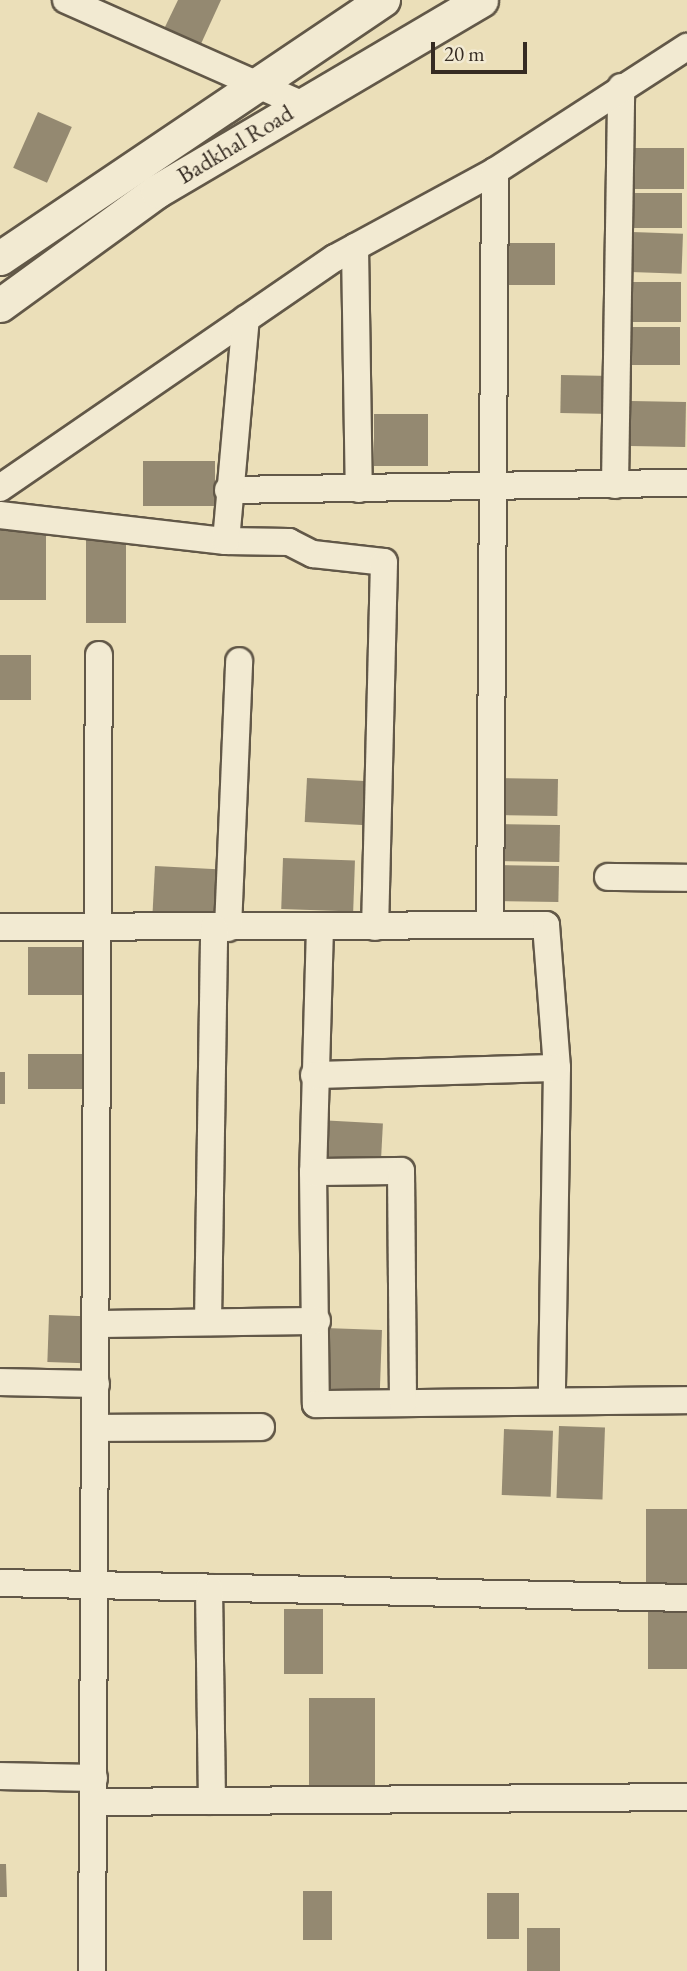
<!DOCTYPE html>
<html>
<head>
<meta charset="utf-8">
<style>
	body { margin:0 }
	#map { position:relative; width:687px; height:1971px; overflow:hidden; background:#ebdfb9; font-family:"EB Garamond",serif }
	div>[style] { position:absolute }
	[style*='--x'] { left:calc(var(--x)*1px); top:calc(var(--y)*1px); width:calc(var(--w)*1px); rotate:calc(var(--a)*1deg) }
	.building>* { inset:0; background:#948971; transform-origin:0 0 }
	.roads { filter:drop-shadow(2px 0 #625848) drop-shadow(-2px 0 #625848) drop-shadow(0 2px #625848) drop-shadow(0 -2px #625848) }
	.minor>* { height:26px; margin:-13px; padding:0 13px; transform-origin:13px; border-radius:13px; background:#f2ead2 }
	.tertiary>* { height:33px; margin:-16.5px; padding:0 16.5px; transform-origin:16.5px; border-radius:16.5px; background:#f2ead2 }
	span { translate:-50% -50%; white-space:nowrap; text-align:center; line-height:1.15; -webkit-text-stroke:6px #f2ead2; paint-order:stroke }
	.street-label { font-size:24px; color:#352b22 }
	.scale { position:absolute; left:431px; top:42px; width:96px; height:32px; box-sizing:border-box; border:4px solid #352b22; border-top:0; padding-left:9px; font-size:21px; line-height:24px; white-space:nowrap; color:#352b22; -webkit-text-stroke:5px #f2ead2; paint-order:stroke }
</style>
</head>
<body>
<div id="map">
	<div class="building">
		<div style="clip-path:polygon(178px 0,221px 0,200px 46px,164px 29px)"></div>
		<div style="left:38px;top:112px;width:37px;height:61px;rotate:24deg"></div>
		<div style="left:634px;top:148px;width:50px;height:41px"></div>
		<div style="left:632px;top:193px;width:50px;height:35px"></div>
		<div style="left:632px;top:232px;width:51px;height:40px;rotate:2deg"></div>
		<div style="left:503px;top:243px;width:52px;height:42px"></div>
		<div style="left:630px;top:282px;width:51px;height:40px"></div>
		<div style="left:630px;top:327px;width:50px;height:38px"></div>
		<div style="left:561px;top:375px;width:51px;height:38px;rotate:1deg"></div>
		<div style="left:631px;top:401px;width:55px;height:45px;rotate:1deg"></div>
		<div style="left:428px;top:414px;width:52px;height:54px;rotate:90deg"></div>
		<div style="left:143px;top:461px;width:72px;height:45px"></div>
		<div style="left:0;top:525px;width:46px;height:75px"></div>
		<div style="left:86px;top:532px;width:40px;height:91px"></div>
		<div style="left:0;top:655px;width:31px;height:45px"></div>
		<div style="left:307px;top:778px;width:67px;height:44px;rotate:3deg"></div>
		<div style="left:495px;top:778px;width:63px;height:37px;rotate:1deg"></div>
		<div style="left:496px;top:824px;width:64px;height:37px;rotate:1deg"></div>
		<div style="left:283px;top:858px;width:72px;height:51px;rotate:2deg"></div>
		<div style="left:496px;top:865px;width:63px;height:36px;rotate:1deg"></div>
		<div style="left:155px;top:866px;width:67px;height:45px;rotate:3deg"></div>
		<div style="left:28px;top:947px;width:55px;height:48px"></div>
		<div style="left:28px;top:1054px;width:63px;height:35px"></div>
		<div style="left:0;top:1072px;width:5px;height:32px"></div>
		<div style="left:318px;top:1120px;width:65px;height:42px;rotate:3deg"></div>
		<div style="left:49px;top:1315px;width:37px;height:47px;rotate:2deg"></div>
		<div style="left:325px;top:1328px;width:57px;height:68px;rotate:2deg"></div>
		<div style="left:559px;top:1426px;width:46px;height:72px;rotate:2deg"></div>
		<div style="left:504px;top:1429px;width:49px;height:66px;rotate:2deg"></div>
		<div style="left:646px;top:1509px;width:41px;height:80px"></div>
		<div style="left:284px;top:1609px;width:39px;height:65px"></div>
		<div style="left:648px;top:1611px;width:39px;height:58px"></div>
		<div style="left:309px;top:1698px;width:66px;height:90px"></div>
		<div style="clip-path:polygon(0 1864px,6px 1864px,7px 1897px,0 1897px)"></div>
		<div style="left:303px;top:1891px;width:29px;height:49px"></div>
		<div style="left:487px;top:1893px;width:32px;height:46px"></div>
		<div style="left:527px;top:1928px;width:33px;height:43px"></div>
	</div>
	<div class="roads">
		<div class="minor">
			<div style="--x:66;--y:0;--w:259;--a:23.9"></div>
			<div style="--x:355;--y:247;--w:242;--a:89.1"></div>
			<div style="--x:615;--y:485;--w:398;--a:-89.1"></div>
			<div style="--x:0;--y:488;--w:406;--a:-34.5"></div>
			<div style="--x:335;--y:258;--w:182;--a:-28.5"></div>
			<div style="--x:495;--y:171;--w:229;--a:-32.9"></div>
			<div style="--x:228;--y:490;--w:459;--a:-0.9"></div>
			<div style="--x:0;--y:515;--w:227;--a:6.6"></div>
			<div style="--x:226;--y:541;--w:63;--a:0.9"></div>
			<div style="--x:289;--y:542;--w:27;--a:27"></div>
			<div style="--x:313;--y:554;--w:71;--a:6.4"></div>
			<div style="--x:384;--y:562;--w:365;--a:91.4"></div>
			<div style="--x:226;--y:541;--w:223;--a:-84.9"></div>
			<div style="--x:608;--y:877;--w:79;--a:0.7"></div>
			<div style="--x:490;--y:925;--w:754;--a:-89.62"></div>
			<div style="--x:0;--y:927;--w:546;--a:-0.21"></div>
			<div style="--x:546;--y:925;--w:143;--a:85.6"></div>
			<div style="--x:557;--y:1068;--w:333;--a:90.9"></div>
			<div style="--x:320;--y:927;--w:245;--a:91.6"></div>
			<div style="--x:313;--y:1172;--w:232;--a:89.3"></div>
			<div style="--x:316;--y:1404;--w:371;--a:-0.6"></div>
			<div style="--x:228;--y:928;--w:267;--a:-87.6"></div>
			<div style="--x:314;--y:1075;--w:243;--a:-1.7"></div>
			<div style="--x:313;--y:1172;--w:88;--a:-0.7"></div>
			<div style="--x:401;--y:1171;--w:232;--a:89.5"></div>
			<div style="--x:208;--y:1322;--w:394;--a:-89.1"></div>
			<div style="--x:96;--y:1324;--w:221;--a:-0.8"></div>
			<div style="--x:0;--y:1382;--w:96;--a:1.2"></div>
			<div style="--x:95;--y:1428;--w:166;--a:-0.3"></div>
			<div style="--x:0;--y:1583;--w:687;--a:1.25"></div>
			<div style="--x:209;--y:1588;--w:213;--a:89.2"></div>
			<div style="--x:0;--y:1776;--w:94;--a:1.2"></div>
			<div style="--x:93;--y:1802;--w:594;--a:-0.48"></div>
			<div style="--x:92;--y:1971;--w:1316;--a:-89.7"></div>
		</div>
		<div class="tertiary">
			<div style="--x:0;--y:258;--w:462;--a:-34"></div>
			<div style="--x:0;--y:305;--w:194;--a:-36"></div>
			<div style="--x:157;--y:191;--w:376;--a:-30.5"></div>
		</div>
	</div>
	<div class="street-label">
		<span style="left:235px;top:144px;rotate:-31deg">Badkhal Road</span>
	</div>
	<div class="scale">20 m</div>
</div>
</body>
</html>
